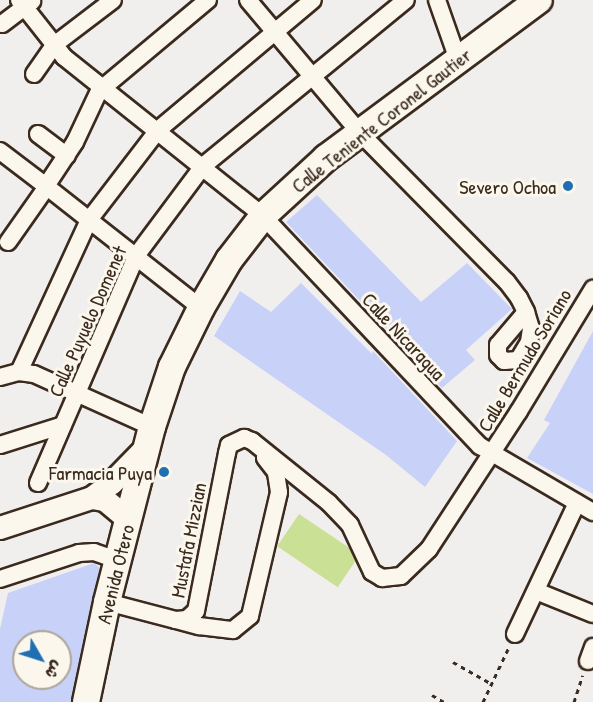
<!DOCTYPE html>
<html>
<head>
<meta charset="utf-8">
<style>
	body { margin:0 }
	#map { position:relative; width:593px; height:702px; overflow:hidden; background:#f1efee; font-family:"Patrick Hand","Playpen Sans Arabic",sans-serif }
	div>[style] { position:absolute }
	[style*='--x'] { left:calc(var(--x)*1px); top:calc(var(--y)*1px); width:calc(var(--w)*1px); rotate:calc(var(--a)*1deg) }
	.green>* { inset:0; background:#cae095; transform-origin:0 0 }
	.building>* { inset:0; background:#c8d1f8 }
	.path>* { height:3px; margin-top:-1.5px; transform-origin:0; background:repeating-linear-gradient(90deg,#3b2a1e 0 4.5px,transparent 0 9px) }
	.roads { filter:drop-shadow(2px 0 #3b2a1e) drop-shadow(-2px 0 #3b2a1e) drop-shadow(0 2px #3b2a1e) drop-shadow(0 -2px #3b2a1e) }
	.minor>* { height:16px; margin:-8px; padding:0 8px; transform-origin:8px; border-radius:8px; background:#fbf7ec }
	.secondary>* { height:22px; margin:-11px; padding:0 11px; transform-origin:11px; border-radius:11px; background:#fbf7ec }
	.primary>* { height:26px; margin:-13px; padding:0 13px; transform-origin:13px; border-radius:13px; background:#fbf7ec }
	.dots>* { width:16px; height:16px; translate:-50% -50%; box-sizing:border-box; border:3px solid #fbf7ec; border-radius:50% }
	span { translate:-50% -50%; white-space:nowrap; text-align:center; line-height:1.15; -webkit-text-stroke:6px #fbf7ec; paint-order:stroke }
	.street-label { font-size:20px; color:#3b2a1e }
	.poi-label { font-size:20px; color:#3b2a1e }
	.right { translate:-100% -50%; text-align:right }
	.north { position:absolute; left:12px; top:630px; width:60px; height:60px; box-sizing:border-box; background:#fbf7ec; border:2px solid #aea59a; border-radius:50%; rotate:129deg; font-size:16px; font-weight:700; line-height:24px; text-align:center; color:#3b2a1e }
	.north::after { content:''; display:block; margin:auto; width:21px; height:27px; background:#1f6fb2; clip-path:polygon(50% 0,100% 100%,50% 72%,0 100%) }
</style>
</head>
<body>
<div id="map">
	<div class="green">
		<div style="left:299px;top:514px;width:73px;height:39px;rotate:34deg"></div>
	</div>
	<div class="building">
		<div style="clip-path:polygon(317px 195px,421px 302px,467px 263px,512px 309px,466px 350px,475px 360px,442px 388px,286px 222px)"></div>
		<div style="clip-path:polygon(301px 283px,372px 354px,373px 351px,457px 441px,425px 487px,386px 455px,214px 336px,240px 291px,271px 312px)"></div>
		<div style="clip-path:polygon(593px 331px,593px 494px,527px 458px,550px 423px,544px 420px)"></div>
		<div style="clip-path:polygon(evenodd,94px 563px,100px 568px,71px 702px,0 702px,0 629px,8px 593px,94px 563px,24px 642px,60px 642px,60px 678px,24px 678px,24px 642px)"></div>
	</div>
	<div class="path">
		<div style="--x:453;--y:662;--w:45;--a:29.4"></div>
		<div style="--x:432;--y:695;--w:14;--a:30"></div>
		<div style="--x:483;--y:702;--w:59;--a:-64.7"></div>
		<div style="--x:574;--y:702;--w:28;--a:-72"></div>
	</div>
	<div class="roads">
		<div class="minor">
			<div style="--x:19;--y:0;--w:73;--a:51.7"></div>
			<div style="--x:64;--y:57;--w:255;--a:38.6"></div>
			<div style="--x:263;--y:216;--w:316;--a:46.7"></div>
			<div style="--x:480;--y:446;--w:131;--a:30.3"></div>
			<div style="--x:248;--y:0;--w:174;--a:49.9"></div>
			<div style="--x:360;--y:133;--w:209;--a:45.4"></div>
			<div style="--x:507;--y:282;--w:20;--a:53"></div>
			<div style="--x:519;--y:298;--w:16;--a:63"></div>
			<div style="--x:526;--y:312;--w:17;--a:73"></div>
			<div style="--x:531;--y:328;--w:14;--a:98"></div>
			<div style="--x:529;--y:342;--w:21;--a:121"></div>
			<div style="--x:518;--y:360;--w:14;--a:176"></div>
			<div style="--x:504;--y:361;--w:8;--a:-135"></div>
			<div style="--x:498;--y:355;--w:10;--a:-90"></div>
			<div style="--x:498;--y:345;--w:43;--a:-49.7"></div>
			<div style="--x:437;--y:0;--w:64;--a:70.7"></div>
			<div style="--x:2;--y:24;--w:38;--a:-37"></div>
			<div style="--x:34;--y:74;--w:35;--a:-55"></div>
			<div style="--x:54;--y:45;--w:74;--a:-37.3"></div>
			<div style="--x:38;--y:134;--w:36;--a:37"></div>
			<div style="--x:0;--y:151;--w:58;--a:37.3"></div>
			<div style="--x:8;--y:242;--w:66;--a:-54.9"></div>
			<div style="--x:201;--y:308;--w:197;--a:-141.8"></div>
			<div style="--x:46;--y:186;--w:53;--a:-56.6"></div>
			<div style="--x:75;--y:142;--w:56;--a:-64.8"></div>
			<div style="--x:99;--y:91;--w:142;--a:-39.9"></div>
			<div style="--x:19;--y:372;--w:167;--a:-65.3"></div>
			<div style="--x:89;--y:220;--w:113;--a:-52.5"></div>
			<div style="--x:158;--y:130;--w:202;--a:-40"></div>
			<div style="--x:0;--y:377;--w:20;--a:-15"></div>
			<div style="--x:19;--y:372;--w:15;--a:8"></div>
			<div style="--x:34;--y:374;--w:129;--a:24.2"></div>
			<div style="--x:0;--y:445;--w:66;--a:-17.6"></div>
			<div style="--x:38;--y:483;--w:247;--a:-66.6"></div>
			<div style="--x:136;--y:256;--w:112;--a:-53.3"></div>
			<div style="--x:203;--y:166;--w:262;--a:-39.3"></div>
			<div style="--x:0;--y:579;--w:83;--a:-18.2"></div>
			<div style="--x:79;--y:553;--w:15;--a:-4"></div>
			<div style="--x:94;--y:552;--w:24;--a:19"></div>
			<div style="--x:536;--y:591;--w:61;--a:22"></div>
			<div style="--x:107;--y:602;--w:71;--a:14.6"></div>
			<div style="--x:176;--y:620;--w:11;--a:-5"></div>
			<div style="--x:187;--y:619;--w:12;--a:-42"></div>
			<div style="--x:196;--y:611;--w:161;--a:-78.9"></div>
			<div style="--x:227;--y:453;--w:8;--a:-76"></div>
			<div style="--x:229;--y:445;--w:17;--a:-25"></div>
			<div style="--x:244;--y:438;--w:9;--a:21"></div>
			<div style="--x:252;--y:441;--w:99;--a:38.8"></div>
			<div style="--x:329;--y:503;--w:30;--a:46"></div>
			<div style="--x:350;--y:525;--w:52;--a:64.9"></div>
			<div style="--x:372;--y:572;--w:12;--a:31"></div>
			<div style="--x:382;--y:578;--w:19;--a:-6"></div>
			<div style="--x:401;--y:576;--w:39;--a:-44"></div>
			<div style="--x:429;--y:549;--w:165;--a:-56.9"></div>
			<div style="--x:519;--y:411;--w:143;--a:-58.8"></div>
			<div style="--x:176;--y:620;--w:24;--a:15"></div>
			<div style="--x:199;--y:626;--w:34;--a:7"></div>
			<div style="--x:233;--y:630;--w:22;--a:-39"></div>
			<div style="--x:250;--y:616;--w:127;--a:-76.8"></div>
			<div style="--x:279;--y:492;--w:20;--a:-99"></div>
			<div style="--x:276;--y:472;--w:18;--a:-128"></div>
			<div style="--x:515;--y:634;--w:145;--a:-64.7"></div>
			<div style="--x:588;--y:661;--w:15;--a:-70"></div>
		</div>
		<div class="secondary">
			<div style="--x:92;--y:498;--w:13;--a:9"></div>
			<div style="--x:105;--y:500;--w:30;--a:40"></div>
			<div style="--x:0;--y:528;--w:97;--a:-18.1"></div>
			<div style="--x:92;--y:498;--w:25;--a:-37"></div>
			<div style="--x:112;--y:483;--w:50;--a:-45.8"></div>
		</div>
		<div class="primary">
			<div style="--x:86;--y:702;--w:102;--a:-78.1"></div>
			<div style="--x:107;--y:602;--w:181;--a:-75.6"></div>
			<div style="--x:152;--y:427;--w:63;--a:-71.6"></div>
			<div style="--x:172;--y:367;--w:66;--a:-63.8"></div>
			<div style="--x:201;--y:308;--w:56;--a:-59.7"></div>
			<div style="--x:229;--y:260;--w:56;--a:-52.3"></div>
			<div style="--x:263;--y:216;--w:86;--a:-42.6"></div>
			<div style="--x:326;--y:158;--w:265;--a:-36.6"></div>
		</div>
	</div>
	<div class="dots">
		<div style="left:568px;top:186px;background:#1f6fb2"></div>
		<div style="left:164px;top:472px;background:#1f6fb2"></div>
	</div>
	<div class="street-label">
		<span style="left:381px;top:120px;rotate:-38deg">Calle Teniente Coronel Gautier</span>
		<span style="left:87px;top:321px;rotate:-66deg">Calle Puyuelo Domenet</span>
		<span style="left:404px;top:336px;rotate:47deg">Calle Nicaragua</span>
		<span style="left:524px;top:360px;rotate:-59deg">Calle Bermudo Soriano</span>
		<span style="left:188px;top:540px;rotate:-79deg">Mustafa Mizzian</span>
		<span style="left:115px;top:574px;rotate:-76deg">Avenida Otero</span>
	</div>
	<div class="poi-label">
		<span class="right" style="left:556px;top:186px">Severo Ochoa</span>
		<span class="right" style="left:152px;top:472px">Farmacia Puya</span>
	</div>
	<div class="north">ش</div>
</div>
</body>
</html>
